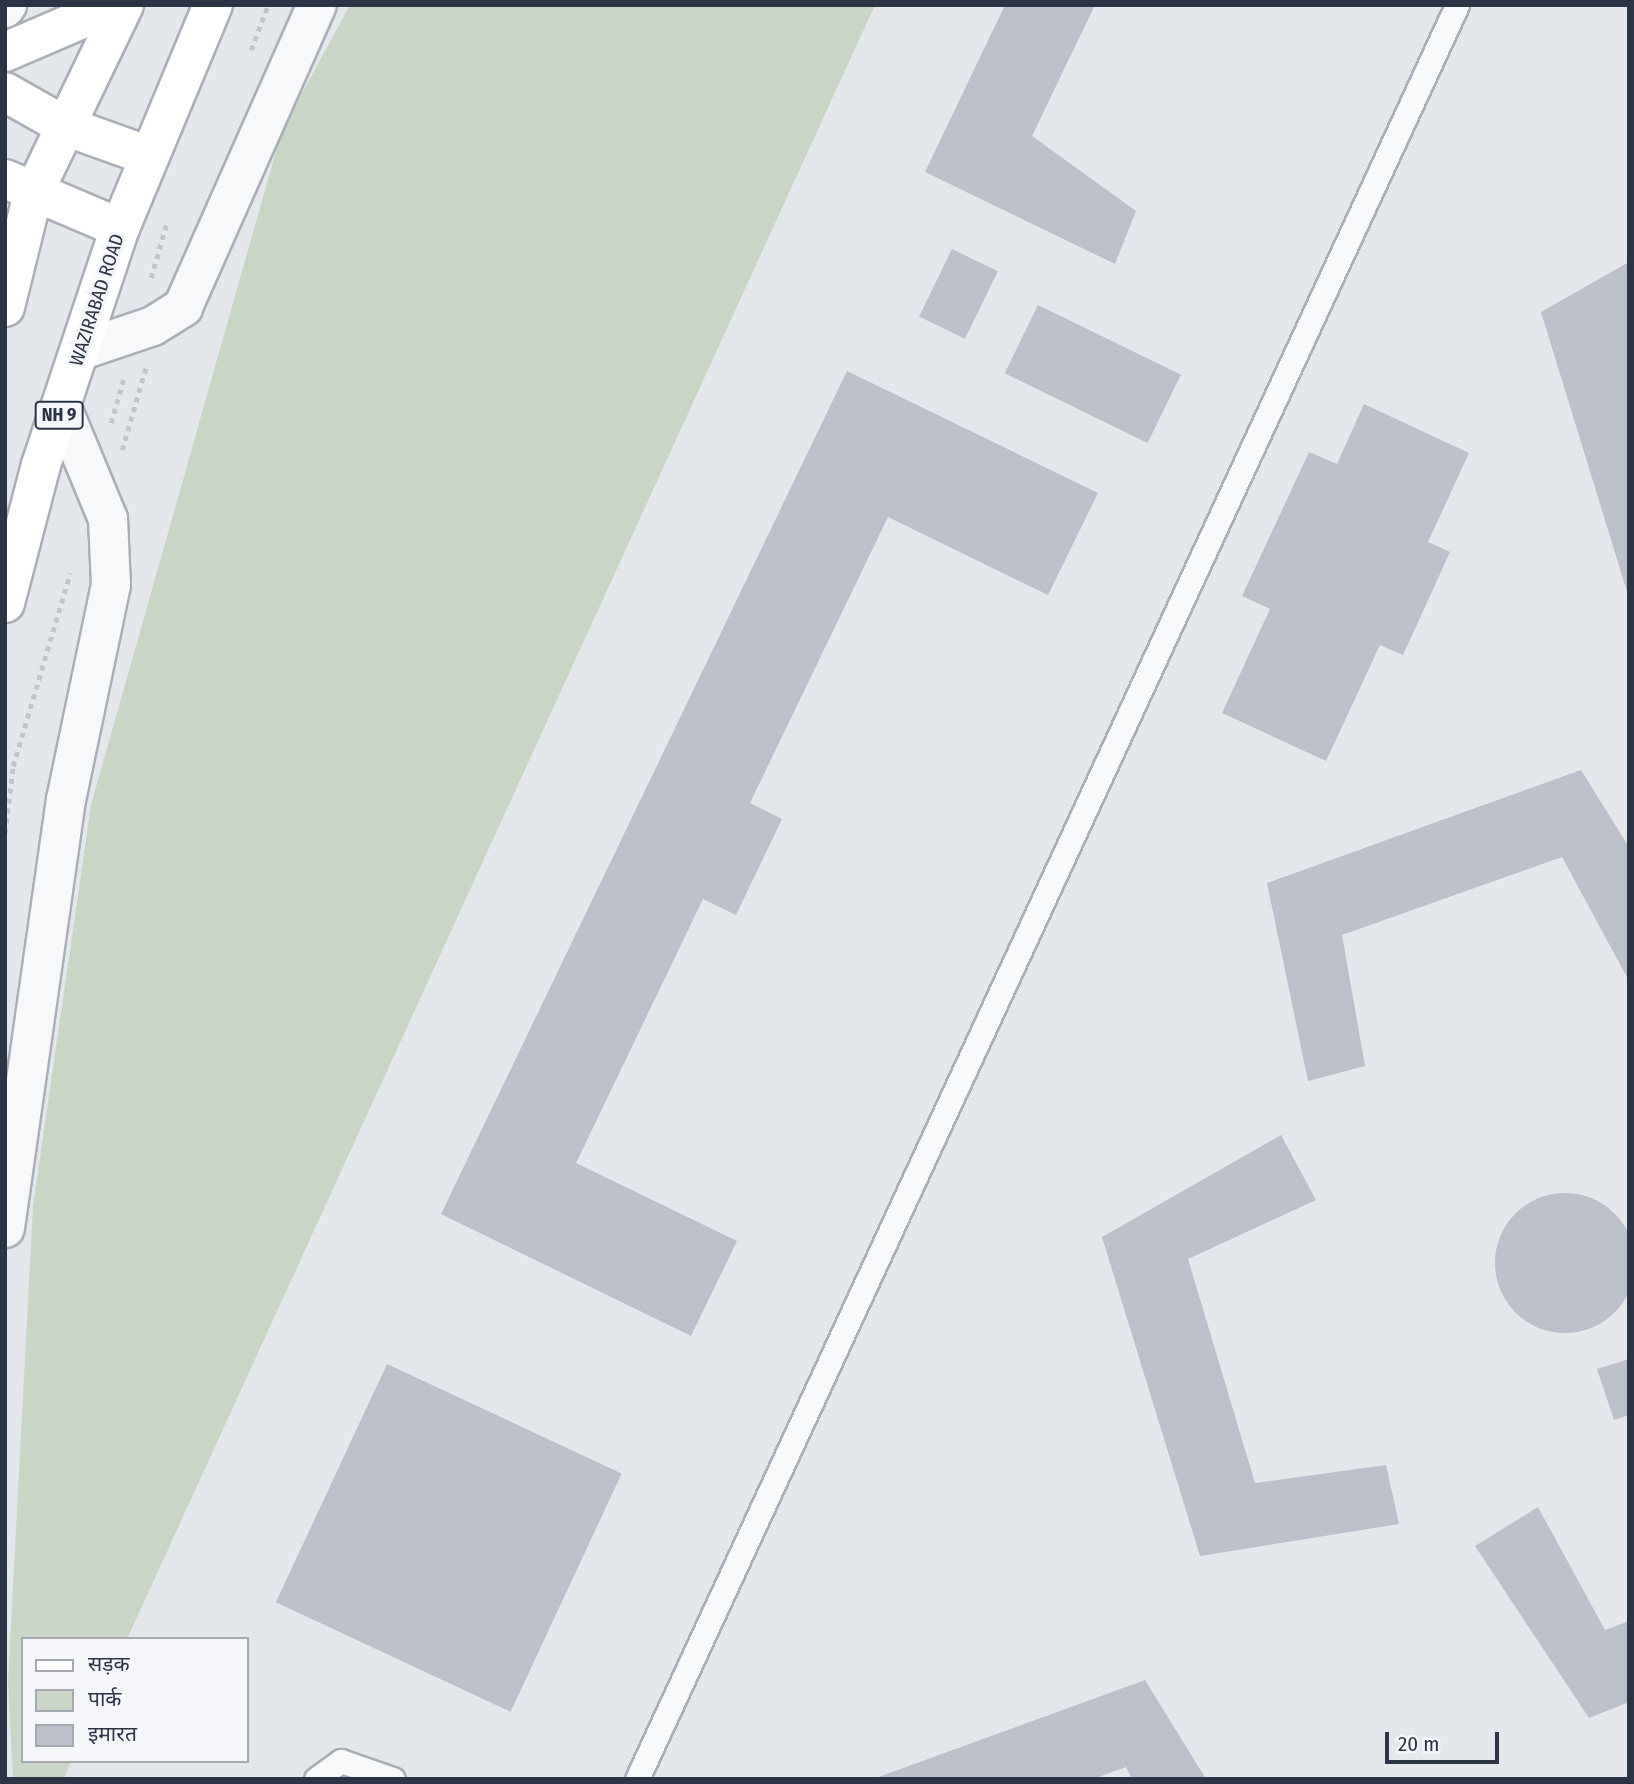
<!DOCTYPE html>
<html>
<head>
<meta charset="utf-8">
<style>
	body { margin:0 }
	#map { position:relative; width:1634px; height:1784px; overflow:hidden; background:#e4e7ec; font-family:"Fira Sans Condensed","Noto Sans Devanagari",sans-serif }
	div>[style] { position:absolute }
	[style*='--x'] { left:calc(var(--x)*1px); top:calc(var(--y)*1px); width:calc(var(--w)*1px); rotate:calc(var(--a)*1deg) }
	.green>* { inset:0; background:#c9d6c5 }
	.building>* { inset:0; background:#bbc0ca; transform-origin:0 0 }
	.round { border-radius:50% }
	.path>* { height:4.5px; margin-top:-2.25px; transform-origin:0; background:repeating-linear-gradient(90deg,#c2c5cb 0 5px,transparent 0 10px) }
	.roads { filter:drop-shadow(2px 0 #a9aeb7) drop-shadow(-2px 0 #a9aeb7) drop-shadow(0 2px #a9aeb7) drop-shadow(0 -2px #a9aeb7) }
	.service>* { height:23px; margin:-11.5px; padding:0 11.5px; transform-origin:11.5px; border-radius:11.5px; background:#f7f8fa }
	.tertiary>* { height:38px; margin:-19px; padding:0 19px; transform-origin:19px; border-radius:19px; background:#f7f8fa }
	.secondary>* { height:38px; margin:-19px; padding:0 19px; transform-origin:19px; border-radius:19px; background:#fff }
	.primary>* { height:38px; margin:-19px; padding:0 19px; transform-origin:19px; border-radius:19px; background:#fff }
	.trunk>* { height:38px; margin:-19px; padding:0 19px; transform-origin:19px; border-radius:19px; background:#fff }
	span { translate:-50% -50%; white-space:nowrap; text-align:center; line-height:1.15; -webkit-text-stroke:6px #f4f6f9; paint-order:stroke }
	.shield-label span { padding:2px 5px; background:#f4f6f9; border:2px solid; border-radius:5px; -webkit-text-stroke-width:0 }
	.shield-label { font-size:18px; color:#2b3445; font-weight:700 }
	.street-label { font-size:19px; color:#2b3445 }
	.frame { position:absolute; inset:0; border:7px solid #2b3445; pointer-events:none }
	.legend { position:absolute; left:21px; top:1637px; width:228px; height:126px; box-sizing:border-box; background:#f4f6f9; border:2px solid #a4a8b1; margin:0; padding:9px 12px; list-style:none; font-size:21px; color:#2b3445 }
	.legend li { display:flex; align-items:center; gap:14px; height:35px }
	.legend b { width:35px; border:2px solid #a4a8b1 }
	.scale { position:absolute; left:1385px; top:1732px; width:114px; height:32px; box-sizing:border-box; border:4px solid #2b3445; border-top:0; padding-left:9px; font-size:21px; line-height:24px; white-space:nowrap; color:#2b3445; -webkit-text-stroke:5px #f4f6f9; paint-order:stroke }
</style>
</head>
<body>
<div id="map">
	<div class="green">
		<div style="clip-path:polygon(350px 5px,875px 5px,127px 1639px,23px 1639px,23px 1761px,71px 1761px,64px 1779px,13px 1779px,8px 1681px,33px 1206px,91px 805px,282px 130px)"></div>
	</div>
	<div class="building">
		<div style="clip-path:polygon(1005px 5px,1095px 5px,1032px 136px,1136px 211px,1115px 264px,925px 172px)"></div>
		<div style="left:952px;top:249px;width:51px;height:75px;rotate:26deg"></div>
		<div style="clip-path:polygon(1629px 262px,1627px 334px,1628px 595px,1541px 312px)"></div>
		<div style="left:1038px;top:305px;width:159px;height:76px;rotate:26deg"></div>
		<div style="clip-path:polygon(847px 371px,1098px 493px,1048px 595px,888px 517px,750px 803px,782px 819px,736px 915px,703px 899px,576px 1163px,737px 1241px,691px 1336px,441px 1214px)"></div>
		<div style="clip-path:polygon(1364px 404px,1469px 453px,1428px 542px,1450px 552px,1403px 655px,1380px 645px,1326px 761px,1222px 713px,1270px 609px,1242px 596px,1309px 452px,1337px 464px)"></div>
		<div style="clip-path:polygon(1581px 770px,1629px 847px,1629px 981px,1562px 857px,1342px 935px,1365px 1066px,1308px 1081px,1267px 883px)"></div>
		<div style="clip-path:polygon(1281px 1135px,1316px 1200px,1188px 1259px,1255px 1483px,1386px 1465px,1399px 1524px,1200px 1556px,1102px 1237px)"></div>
		<div class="round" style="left:1495px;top:1193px;width:140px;height:140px"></div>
		<div style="clip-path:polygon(1629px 1359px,1629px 1415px,1614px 1420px,1597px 1369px)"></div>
		<div style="left:387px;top:1364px;width:259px;height:263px;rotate:25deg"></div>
		<div style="clip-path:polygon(1538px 1507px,1605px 1630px,1629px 1621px,1629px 1702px,1589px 1718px,1475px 1546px)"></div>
		<div style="clip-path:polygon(1145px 1680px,1206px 1779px,1132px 1779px,1126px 1767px,1093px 1779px,873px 1779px)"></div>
	</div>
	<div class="path">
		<div style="--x:251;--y:50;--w:48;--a:-69.3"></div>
		<div style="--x:151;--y:278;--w:55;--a:-74.2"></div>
		<div style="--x:111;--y:423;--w:48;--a:-74.2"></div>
		<div style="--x:122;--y:450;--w:86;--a:-73.9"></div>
		<div style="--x:5;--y:833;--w:67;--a:-83.2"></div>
		<div style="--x:13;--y:766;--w:201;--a:-73.5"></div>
	</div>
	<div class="roads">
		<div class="service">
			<div style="--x:316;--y:1779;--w:31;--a:-36"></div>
			<div style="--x:341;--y:1761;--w:55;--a:19.1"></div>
			<div style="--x:637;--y:1779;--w:1954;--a:-65.19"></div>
		</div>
		<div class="tertiary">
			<div style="--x:5;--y:8;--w:4;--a:-56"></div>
			<div style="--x:82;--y:350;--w:75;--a:-18.7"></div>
			<div style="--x:153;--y:326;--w:36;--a:-32"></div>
			<div style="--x:183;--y:307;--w:330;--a:-66.1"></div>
			<div style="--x:5;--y:1228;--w:432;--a:-81.9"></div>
			<div style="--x:66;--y:800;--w:220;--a:-78.2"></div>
			<div style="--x:111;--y:585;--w:66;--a:-92.6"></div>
			<div style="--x:108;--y:519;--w:120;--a:-112.5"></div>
		</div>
		<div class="secondary">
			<div style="--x:5;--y:92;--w:69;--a:29.5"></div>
			<div style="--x:65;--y:126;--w:86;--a:19.7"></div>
			<div style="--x:5;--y:179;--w:125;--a:23.1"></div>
		</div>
		<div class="primary">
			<div style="--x:5;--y:52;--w:119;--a:-23.3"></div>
		</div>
		<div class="trunk">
			<div style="--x:5;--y:307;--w:116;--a:-76.1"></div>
			<div style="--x:33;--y:194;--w:210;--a:-64.3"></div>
			<div style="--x:5;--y:603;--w:143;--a:-75.4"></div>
			<div style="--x:41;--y:465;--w:250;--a:-71.6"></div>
			<div style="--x:120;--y:228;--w:242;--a:-67.4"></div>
		</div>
	</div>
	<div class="shield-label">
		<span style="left:59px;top:415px">NH 9</span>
	</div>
	<div class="street-label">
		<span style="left:97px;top:300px;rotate:-72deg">WAZIRABAD ROAD</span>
	</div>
	<div class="frame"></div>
	<ul class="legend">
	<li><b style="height:9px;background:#fff"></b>सड़क</li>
	<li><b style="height:19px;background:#c9d6c5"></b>पार्क</li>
	<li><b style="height:19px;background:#bbc0ca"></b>इमारत</li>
	</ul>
	<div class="scale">20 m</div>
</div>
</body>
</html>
